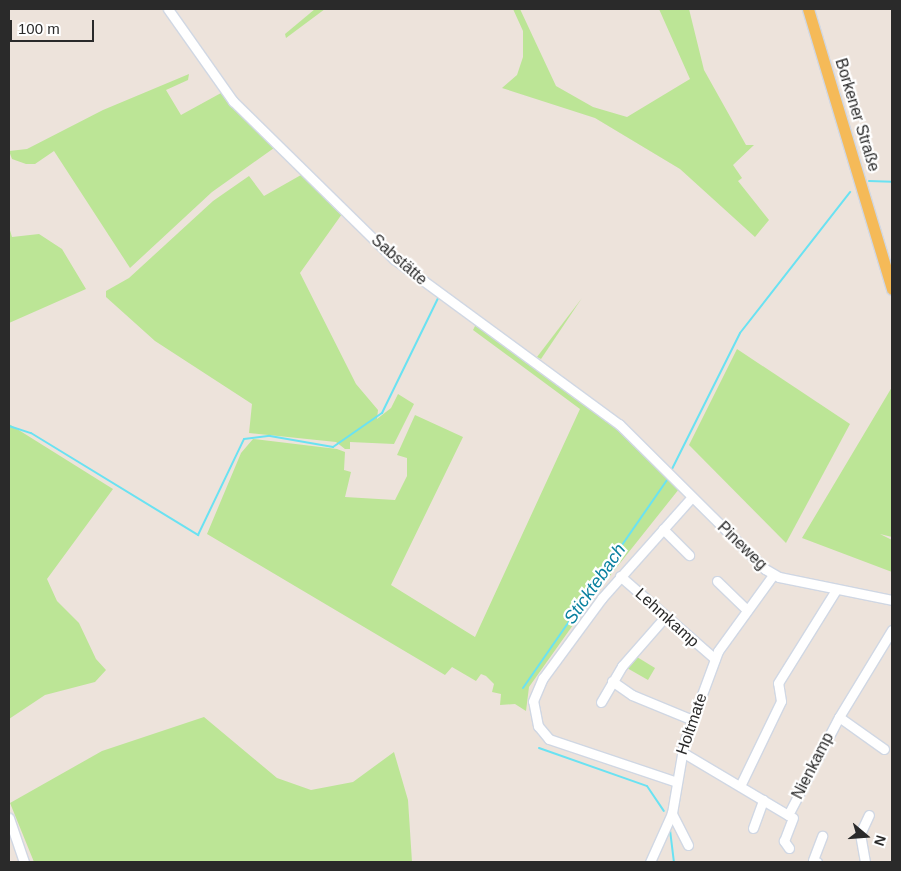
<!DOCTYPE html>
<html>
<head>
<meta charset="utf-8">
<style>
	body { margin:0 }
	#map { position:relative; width:901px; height:871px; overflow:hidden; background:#ede3db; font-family:Arial,sans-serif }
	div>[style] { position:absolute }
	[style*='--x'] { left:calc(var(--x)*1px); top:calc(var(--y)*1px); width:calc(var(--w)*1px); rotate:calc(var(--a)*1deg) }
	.green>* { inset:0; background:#bce596 }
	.stream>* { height:2px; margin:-1px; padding:0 1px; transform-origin:1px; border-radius:1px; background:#6ae2f2 }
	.roads { filter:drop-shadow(1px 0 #d0d7e3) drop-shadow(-1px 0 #d0d7e3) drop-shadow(0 1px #d0d7e3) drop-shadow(0 -1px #d0d7e3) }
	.minor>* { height:9px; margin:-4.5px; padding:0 4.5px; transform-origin:4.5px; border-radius:4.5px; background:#fff }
	.major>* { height:11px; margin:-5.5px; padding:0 5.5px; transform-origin:5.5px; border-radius:5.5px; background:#f5ba58 }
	span { translate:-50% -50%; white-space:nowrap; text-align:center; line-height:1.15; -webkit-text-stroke:4.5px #fff; paint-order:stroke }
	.street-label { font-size:16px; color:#2a2a2a }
	.water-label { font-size:18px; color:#09819f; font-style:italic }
	.frame { position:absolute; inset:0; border:10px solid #2a2a2a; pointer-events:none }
	.north { position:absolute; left:841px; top:811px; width:50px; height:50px; -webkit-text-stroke:4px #fff; paint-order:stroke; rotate:108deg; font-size:14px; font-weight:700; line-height:20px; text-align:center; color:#2a2a2a }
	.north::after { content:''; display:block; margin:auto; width:18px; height:22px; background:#2a2a2a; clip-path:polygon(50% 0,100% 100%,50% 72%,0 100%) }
	.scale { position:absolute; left:10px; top:20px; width:84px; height:22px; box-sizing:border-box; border:2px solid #2a2a2a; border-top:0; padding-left:6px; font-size:15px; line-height:18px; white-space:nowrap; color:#2a2a2a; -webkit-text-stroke:4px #fff; paint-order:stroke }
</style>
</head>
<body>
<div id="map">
	<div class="green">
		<div style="clip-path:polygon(315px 9px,325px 9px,286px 38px,285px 34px)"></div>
		<div style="clip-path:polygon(513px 9px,520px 9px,556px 86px,593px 107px,627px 117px,690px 79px,659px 9px,689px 9px,704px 70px,746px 145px,754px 145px,733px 165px,742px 178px,738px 181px,769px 220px,755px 237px,680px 169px,595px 118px,502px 88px,517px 75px,523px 57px,523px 31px)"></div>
		<div style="clip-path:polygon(189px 74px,188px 80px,166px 90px,181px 115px,221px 93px,274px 148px,212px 192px,130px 268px,54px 151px,35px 164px,26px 164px,12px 159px,9px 151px,27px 149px,103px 110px)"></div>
		<div style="clip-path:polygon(301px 175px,342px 214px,300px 273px,356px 384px,378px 410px,377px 419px,391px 408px,398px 394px,414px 404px,394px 444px,350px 442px,350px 449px,345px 449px,336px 442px,249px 433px,252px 404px,155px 341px,106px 297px,106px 291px,129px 278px,213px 201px,249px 176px,264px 196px)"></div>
		<div style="clip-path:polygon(9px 227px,12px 237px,39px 234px,62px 249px,86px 289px,9px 323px)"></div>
		<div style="clip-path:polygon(582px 298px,541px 359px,537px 357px)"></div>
		<div style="clip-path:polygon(476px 324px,618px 428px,679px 489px,601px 587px,592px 581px,587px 587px,595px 594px,529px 687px,526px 711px,515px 704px,500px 705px,501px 694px,492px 692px,494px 684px,486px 676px,481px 674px,476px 681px,452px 667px,445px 675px,207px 534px,241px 453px,253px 439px,337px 449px,345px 452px,344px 470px,351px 472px,345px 497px,395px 500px,407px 476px,407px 458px,397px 455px,415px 415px,463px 437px,391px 585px,475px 637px,580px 409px,473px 330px)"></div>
		<div style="clip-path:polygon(737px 349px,850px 424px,786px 543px,689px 445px)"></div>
		<div style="clip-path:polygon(892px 387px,892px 537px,880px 534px,892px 540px,892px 572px,802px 538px)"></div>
		<div style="clip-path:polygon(9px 424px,113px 489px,47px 579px,57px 601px,79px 623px,96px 659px,106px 670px,95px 682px,45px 695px,9px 719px)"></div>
		<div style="clip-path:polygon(637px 657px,655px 668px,648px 680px,627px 668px)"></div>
		<div style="clip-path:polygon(204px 717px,277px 778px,311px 790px,353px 782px,394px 752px,408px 800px,412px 862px,34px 862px,10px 803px,102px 751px)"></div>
	</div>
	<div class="stream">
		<div style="--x:869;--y:181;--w:23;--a:2"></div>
		<div style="--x:9;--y:426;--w:23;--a:18"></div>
		<div style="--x:31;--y:433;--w:196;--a:31.4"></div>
		<div style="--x:198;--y:535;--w:106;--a:-64.4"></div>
		<div style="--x:244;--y:439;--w:26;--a:-7"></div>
		<div style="--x:270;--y:436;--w:64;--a:9.9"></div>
		<div style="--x:333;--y:447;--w:60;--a:-34.8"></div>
		<div style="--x:382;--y:413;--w:128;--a:-64"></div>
		<div style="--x:671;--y:471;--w:154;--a:-63.4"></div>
		<div style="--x:740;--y:333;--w:179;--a:-52"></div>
		<div style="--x:523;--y:688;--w:253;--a:-55.3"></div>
		<div style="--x:539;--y:748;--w:114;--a:19.4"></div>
		<div style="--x:647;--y:786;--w:30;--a:56"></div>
		<div style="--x:670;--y:830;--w:32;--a:83"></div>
	</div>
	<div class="roads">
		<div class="minor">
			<div style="--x:168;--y:9;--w:113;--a:54.8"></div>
			<div style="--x:233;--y:101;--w:226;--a:44.5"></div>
			<div style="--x:394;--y:259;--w:279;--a:36.3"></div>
			<div style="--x:619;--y:424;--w:206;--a:44.8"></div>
			<div style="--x:765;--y:569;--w:16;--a:30"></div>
			<div style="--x:779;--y:577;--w:115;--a:11.5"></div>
			<div style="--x:663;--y:529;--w:37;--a:45"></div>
			<div style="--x:620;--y:576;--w:126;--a:41.1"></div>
			<div style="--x:717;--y:581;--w:42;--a:44"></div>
			<div style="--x:612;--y:681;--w:24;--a:35"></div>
			<div style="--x:632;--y:695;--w:66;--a:22.3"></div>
			<div style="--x:601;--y:702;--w:42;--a:-59.7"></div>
			<div style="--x:622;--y:666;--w:64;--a:-48.8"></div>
			<div style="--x:884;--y:749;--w:55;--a:-144.6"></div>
			<div style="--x:839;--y:717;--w:102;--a:-58.7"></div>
			<div style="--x:682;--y:752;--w:123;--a:30.7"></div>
			<div style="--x:788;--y:815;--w:110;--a:-62.5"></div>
			<div style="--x:674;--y:781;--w:132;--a:-161.4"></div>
			<div style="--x:549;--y:739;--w:17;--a:-130"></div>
			<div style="--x:538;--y:726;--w:25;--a:-101"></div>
			<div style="--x:533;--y:701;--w:25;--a:-67"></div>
			<div style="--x:543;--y:678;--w:99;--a:-53.6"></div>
			<div style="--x:602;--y:598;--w:135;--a:-48.3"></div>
			<div style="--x:740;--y:786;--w:94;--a:-64.2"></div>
			<div style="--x:781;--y:701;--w:18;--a:-99"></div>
			<div style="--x:778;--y:683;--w:110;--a:-58.1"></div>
			<div style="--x:9;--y:818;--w:46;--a:71.2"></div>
			<div style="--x:753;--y:828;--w:30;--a:-70"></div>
			<div style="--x:688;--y:845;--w:36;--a:-117"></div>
			<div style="--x:672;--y:813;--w:71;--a:-80.3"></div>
			<div style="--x:684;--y:743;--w:98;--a:-69.7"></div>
			<div style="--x:718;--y:651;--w:94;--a:-54.1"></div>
			<div style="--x:789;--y:848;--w:9;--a:-126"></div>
			<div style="--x:784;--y:841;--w:25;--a:-69"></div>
			<div style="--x:650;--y:862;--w:54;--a:-65.8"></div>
			<div style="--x:817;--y:862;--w:4;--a:-153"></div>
			<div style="--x:813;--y:860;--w:26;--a:-69"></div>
			<div style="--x:865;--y:862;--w:28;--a:-100"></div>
			<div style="--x:860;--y:834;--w:21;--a:-65"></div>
		</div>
		<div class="major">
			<div style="--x:808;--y:9;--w:292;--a:73.3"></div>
		</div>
	</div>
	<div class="street-label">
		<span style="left:857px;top:115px;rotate:73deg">Borkener Straße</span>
		<span style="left:399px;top:260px;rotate:41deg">Sabstätte</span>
		<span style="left:742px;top:546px;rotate:44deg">Pineweg</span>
		<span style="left:667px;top:618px;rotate:42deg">Lehmkamp</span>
		<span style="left:692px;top:724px;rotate:-71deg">Holtmate</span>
		<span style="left:813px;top:766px;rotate:-63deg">Nienkamp</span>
	</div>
	<div class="water-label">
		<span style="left:595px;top:584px;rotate:-55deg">Sticktebach</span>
	</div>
	<div class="frame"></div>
	<div class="north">N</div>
	<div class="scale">100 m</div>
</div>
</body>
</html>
